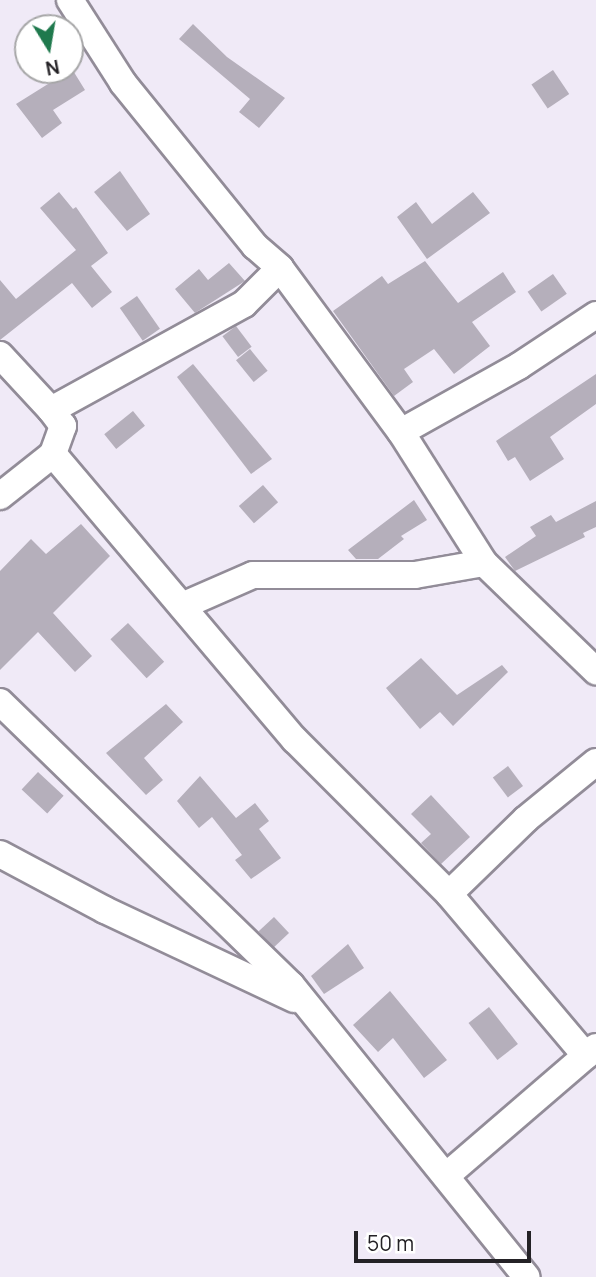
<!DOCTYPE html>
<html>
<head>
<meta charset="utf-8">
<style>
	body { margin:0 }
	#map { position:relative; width:596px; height:1277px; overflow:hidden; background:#f0eaf7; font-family:Manrope,sans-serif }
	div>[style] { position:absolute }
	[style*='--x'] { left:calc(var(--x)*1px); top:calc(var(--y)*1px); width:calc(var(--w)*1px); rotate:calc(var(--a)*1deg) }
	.building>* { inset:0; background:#b5afbb; transform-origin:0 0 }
	.roads { filter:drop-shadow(2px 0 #928c98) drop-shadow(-2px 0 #928c98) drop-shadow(0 2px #928c98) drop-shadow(0 -2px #928c98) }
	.minor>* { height:26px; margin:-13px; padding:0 13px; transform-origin:13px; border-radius:13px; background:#fff }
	span { translate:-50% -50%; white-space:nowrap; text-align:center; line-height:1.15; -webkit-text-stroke:7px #fff; paint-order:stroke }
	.north { position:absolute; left:14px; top:14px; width:70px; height:70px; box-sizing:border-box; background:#fff; border:2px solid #a7a7a8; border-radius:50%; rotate:169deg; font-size:19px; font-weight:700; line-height:28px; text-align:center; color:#242226 }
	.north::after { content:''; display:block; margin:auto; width:24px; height:32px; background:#1f794d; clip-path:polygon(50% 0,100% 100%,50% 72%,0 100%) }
	.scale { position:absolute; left:354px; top:1231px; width:177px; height:32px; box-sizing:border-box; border:4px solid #242226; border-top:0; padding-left:9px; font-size:21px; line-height:24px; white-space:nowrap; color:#242226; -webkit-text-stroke:5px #fff; paint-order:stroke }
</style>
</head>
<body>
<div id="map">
	<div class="building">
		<div style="clip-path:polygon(193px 24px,227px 57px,285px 98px,259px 128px,239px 112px,250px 99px,179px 39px)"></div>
		<div style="clip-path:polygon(72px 69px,85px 90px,53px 110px,62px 123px,42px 138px,16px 104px)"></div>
		<div style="left:553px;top:70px;width:29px;height:26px;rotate:56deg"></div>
		<div style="clip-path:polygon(120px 171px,150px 214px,127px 231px,94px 192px)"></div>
		<div style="clip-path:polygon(59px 192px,73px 209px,76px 207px,108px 253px,91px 266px,112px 292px,92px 308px,72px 283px,0 340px,0 280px,16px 299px,76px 250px,40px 208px)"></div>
		<div style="clip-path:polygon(473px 192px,490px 213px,427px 259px,397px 217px,416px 202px,432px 224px)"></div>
		<div style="clip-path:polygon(425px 261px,458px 303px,503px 272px,516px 292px,472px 322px,490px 346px,454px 374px,434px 349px,404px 369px,413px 382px,394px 396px,333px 311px,382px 276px,388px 284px)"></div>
		<div style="clip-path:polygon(229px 263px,245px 281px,195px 313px,175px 289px,199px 269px,208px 280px)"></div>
		<div style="left:553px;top:274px;width:24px;height:31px;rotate:55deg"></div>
		<div style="left:137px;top:296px;width:40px;height:21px;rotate:55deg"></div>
		<div style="left:236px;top:326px;width:26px;height:17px;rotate:53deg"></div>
		<div style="left:250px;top:349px;width:28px;height:18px;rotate:51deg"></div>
		<div style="clip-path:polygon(193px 364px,272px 459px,251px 474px,177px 377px)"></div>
		<div style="clip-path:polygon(596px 374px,596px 404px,550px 437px,564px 459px,530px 481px,515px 457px,508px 461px,496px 441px)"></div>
		<div style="left:133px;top:411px;width:19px;height:37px;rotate:51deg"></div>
		<div style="left:263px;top:485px;width:23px;height:32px;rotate:49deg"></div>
		<div style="clip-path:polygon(414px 500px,427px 520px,401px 536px,404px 539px,378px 559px,356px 559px,348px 550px)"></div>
		<div style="clip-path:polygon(596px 501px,596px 527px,583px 533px,585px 537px,515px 571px,505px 557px,536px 536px,530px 527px,551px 515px,556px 522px)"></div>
		<div style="clip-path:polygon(81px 524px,110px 556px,53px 613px,92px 656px,75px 672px,38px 632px,0 670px,0 571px,31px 539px,46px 554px)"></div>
		<div style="left:128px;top:623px;width:53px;height:24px;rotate:47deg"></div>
		<div style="clip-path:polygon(421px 658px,457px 695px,502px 665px,508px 672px,453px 726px,440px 712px,420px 729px,386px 688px)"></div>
		<div style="clip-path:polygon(166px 704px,183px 722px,144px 758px,163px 780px,146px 795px,106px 753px)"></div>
		<div style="left:508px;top:766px;width:25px;height:19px;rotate:53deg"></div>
		<div style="left:38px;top:772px;width:35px;height:24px;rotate:43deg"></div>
		<div style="clip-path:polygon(200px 776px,236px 818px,255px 803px,269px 821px,259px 829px,281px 858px,251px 879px,235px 860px,242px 855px,212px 817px,199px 828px,177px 801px)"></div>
		<div style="clip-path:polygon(431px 795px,470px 837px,441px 864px,421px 843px,431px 834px,411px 814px)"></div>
		<div style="left:274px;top:917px;width:22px;height:21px;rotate:47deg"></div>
		<div style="clip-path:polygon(348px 944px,364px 968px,324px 994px,311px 976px)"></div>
		<div style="clip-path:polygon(390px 991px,447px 1060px,424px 1078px,393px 1038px,378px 1052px,353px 1025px)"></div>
		<div style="left:489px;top:1007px;width:47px;height:26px;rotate:52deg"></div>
	</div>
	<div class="roads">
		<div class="minor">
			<div style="--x:70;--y:0;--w:98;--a:57.4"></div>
			<div style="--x:123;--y:83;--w:210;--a:51"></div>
			<div style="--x:255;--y:246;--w:33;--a:41"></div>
			<div style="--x:280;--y:268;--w:204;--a:53.6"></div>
			<div style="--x:280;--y:268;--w:51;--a:135"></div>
			<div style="--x:244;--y:304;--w:220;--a:151.2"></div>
			<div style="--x:51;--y:410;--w:20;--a:53"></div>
			<div style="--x:63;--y:426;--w:30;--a:110"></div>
			<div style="--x:53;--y:454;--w:375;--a:49.8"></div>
			<div style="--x:295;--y:740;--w:218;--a:45"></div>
			<div style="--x:449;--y:894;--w:212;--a:49.8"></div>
			<div style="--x:596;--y:315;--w:92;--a:146.5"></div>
			<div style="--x:519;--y:366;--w:135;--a:150.8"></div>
			<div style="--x:401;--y:432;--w:155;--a:57.6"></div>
			<div style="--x:484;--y:563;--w:156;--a:44"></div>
			<div style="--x:0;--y:355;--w:75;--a:47.2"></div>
			<div style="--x:0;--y:496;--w:68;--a:-38.4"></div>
			<div style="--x:182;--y:606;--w:77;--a:-23.6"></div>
			<div style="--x:253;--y:575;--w:162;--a:0"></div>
			<div style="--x:415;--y:575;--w:70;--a:-9.9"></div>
			<div style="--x:0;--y:702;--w:406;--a:44.2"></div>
			<div style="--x:291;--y:985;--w:375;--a:51.1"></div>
			<div style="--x:0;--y:854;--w:119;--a:28.1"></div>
			<div style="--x:105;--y:910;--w:209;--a:25.2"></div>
			<div style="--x:449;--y:894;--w:107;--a:-44.2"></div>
			<div style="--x:526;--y:819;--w:90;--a:-39.2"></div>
			<div style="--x:446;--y:1176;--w:198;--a:-40.7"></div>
		</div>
	</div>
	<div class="north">N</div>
	<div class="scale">50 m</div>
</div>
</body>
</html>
